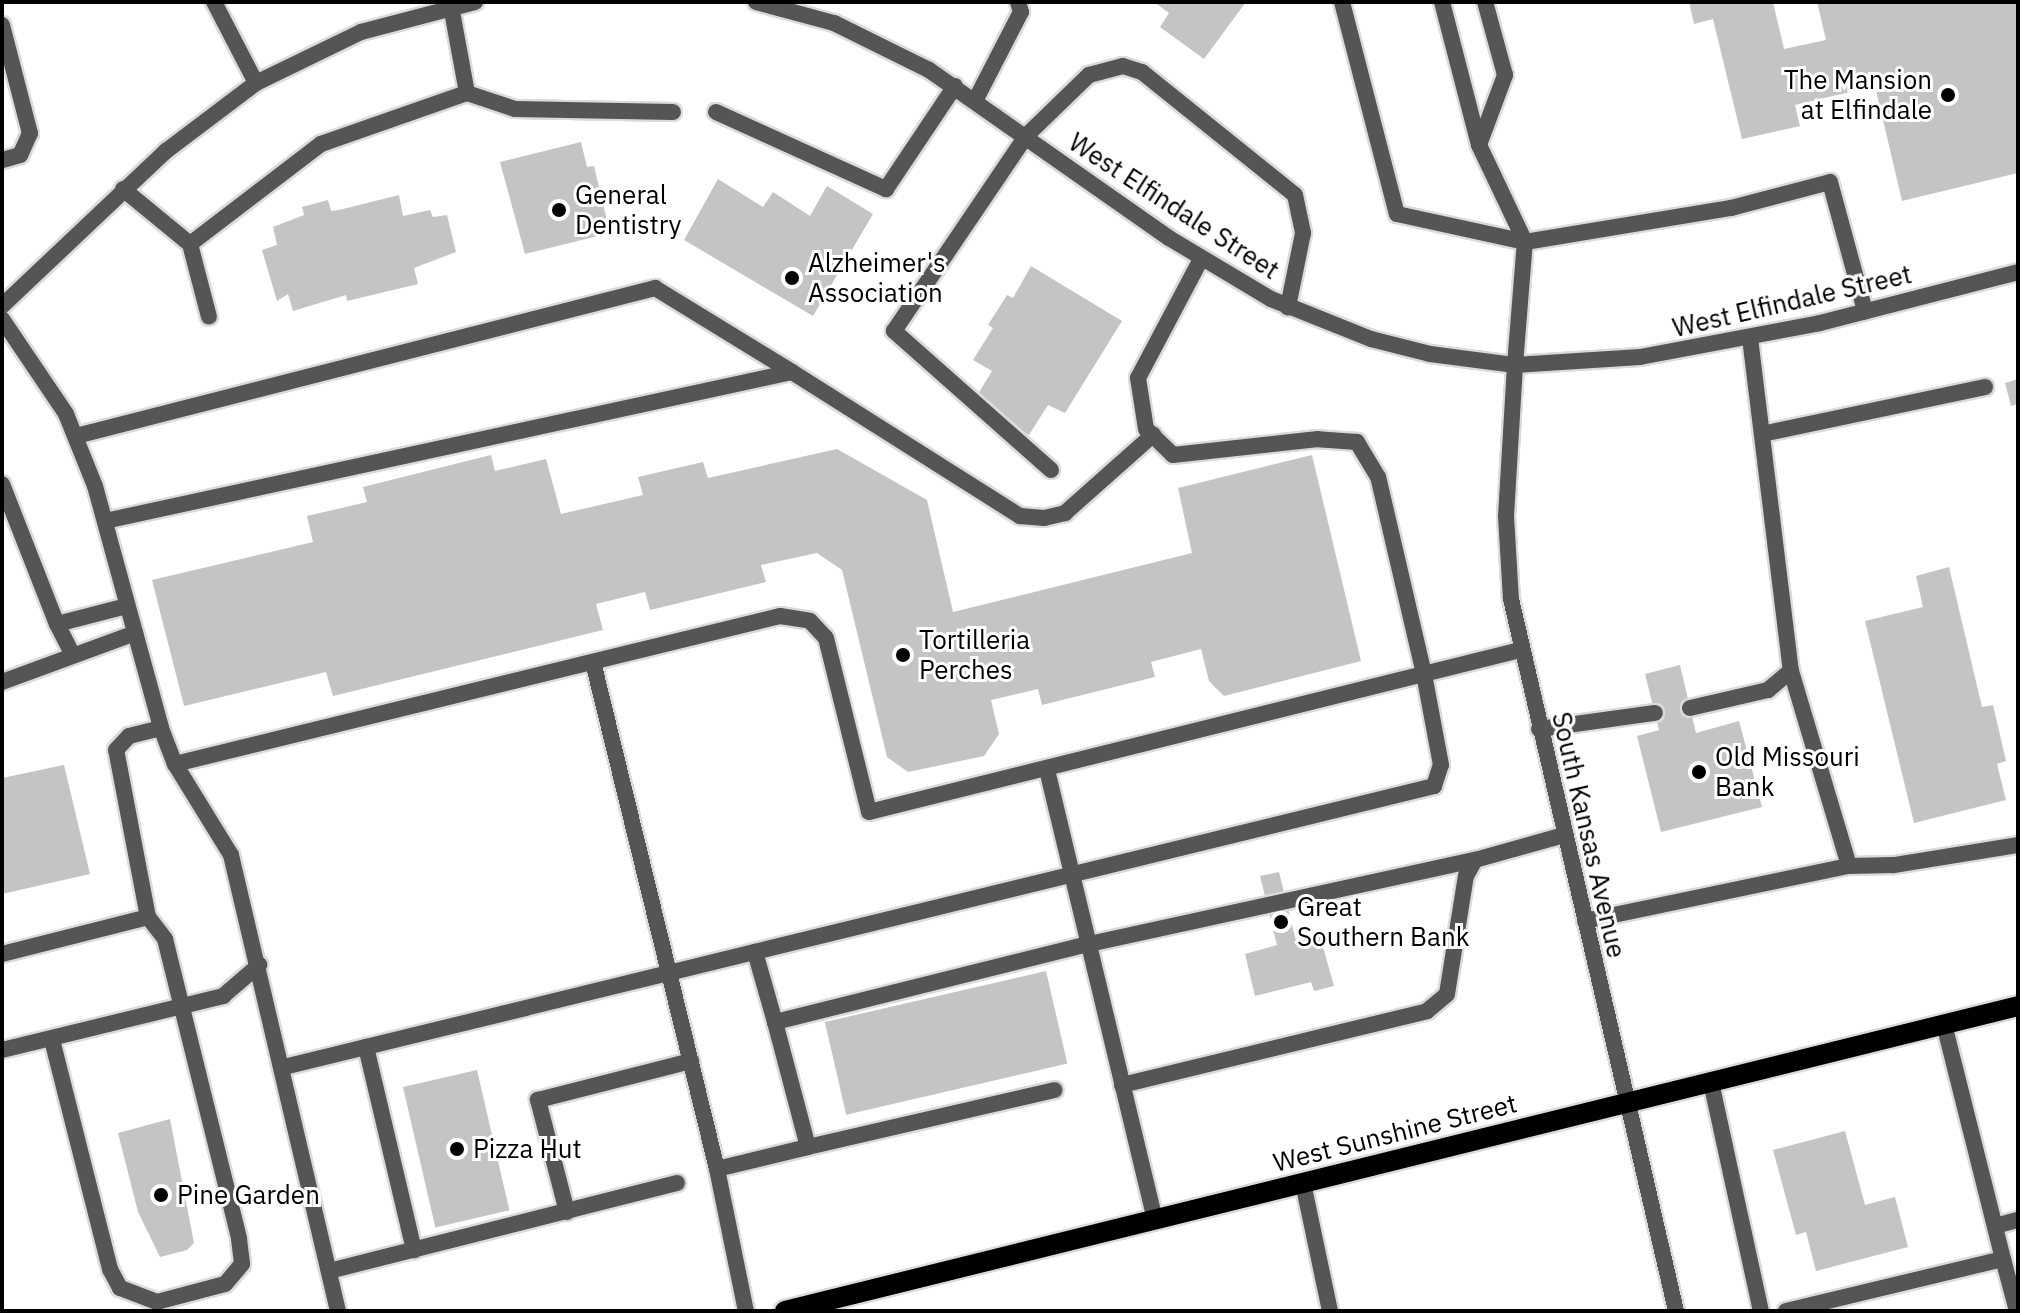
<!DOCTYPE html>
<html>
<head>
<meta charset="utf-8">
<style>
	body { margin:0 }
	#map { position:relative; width:2020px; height:1313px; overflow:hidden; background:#fff; font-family:"IBM Plex Sans",sans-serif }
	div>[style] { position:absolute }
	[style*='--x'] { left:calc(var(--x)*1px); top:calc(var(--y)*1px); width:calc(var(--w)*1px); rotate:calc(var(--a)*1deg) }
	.building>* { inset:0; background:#c4c4c4; transform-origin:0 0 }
	.roads { filter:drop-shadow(2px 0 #dbdbdb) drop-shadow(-2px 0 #dbdbdb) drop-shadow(0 2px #dbdbdb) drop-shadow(0 -2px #dbdbdb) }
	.lane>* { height:16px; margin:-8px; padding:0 8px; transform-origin:8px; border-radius:8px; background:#555 }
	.street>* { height:16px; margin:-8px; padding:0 8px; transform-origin:8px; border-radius:8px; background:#555 }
	.primary>* { height:20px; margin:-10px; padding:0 10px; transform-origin:10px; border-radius:10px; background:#000 }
	.dots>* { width:22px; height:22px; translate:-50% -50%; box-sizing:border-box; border:4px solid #fff; border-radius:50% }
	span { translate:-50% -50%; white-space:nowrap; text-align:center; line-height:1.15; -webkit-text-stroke:6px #fff; paint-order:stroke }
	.poi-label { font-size:26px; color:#000 }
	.right { translate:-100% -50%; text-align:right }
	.left { translate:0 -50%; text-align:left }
	.street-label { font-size:26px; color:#000 }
	.frame { position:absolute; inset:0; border:4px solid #000; pointer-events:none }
</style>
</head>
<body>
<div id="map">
	<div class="building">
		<div style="clip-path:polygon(1154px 2px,1246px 2px,1204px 59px,1160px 27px,1169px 13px)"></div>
		<div style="clip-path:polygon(1689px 2px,1773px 2px,1784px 49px,1826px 40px,1817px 2px,2018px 2px,2018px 173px,1902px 201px,1875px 86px,1795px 105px,1800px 126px,1742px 139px,1713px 19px,1694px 24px)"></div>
		<div style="clip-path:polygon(581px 142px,587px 167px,594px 166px,610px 233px,525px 254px,500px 162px)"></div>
		<div style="clip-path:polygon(718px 179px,763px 207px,773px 192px,810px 216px,827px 186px,873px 214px,813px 316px,684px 240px)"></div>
		<div style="clip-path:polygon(399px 195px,403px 216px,430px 210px,433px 217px,447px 215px,456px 252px,414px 268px,418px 284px,347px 301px,346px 295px,293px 311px,288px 294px,277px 301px,262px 250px,277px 245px,273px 227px,304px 215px,302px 207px,328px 200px,331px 211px,339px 210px)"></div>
		<div style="clip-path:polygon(1031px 266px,1122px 321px,1065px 413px,1048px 405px,1029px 435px,973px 402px,992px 371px,973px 360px,993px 328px,988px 325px,1007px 295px,1013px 298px)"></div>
		<div style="clip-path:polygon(2018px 379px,2018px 404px,2011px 406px,2005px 383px)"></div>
		<div style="clip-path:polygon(837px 449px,927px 500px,953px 612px,1192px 553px,1178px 488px,1312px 455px,1361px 661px,1224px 696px,1209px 681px,1201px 649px,1151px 662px,1155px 677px,1042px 705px,1038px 689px,991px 700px,999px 734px,984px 756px,908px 772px,887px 757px,842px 570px,817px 553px,761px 565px,766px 582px,650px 610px,645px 592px,596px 604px,603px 630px,333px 696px,326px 672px,184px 706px,152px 580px,313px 542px,307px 516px,367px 502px,363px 487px,491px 455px,495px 471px,546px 459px,561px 514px,643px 495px,638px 477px,703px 462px,708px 478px)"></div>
		<div style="clip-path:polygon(1949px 567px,1982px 707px,1993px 705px,2006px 761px,1997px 764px,2006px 800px,1914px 823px,1865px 621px,1923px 607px,1916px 576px)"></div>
		<div style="clip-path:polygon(1680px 665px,1696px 733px,1739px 721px,1762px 807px,1661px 832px,1637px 736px,1659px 730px,1645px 674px)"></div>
		<div style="clip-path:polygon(64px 765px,90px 874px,2px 894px,2px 778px)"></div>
		<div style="clip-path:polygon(1279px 872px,1296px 941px,1320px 936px,1334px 986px,1314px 991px,1311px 982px,1255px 996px,1245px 954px,1277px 945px,1260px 876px)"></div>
		<div style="left:1046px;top:971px;width:95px;height:227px;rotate:77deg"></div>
		<div style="left:477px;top:1070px;width:144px;height:76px;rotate:77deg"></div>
		<div style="clip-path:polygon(170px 1119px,194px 1243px,187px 1250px,160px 1257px,138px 1212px,118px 1133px)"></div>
		<div style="clip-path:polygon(1845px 1131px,1865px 1205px,1895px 1197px,1908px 1247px,1816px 1271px,1806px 1232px,1796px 1235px,1773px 1150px)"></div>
	</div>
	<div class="roads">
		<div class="lane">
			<div style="--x:1342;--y:2;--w:219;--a:75.5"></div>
			<div style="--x:1397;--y:214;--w:131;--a:12.3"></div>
			<div style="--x:1442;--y:2;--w:148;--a:75.5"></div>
			<div style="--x:1479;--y:145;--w:107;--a:64.6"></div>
			<div style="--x:2;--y:25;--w:112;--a:75.5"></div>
			<div style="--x:30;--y:133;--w:24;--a:114"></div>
			<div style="--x:20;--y:155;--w:19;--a:164"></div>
			<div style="--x:467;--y:93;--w:51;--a:18.4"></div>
			<div style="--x:515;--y:109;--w:158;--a:1.1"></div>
			<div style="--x:976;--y:99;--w:98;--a:-62.7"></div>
			<div style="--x:1021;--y:12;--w:10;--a:-107"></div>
			<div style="--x:716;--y:112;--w:187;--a:24.4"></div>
			<div style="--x:886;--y:189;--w:124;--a:-56.2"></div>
			<div style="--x:1479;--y:145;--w:75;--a:-69.6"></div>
			<div style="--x:1505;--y:75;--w:76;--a:-105.3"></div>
			<div style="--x:123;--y:189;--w:87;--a:39.4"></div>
			<div style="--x:190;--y:244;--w:165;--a:-37.4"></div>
			<div style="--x:321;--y:144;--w:155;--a:-19.3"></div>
			<div style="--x:467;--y:93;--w:88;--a:-100.4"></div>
			<div style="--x:190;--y:244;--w:75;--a:75.4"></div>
			<div style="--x:2;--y:319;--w:115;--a:56"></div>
			<div style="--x:66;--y:414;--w:78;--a:68.1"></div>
			<div style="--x:95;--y:486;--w:251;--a:74.7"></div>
			<div style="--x:161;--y:728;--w:39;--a:69"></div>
			<div style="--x:175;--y:764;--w:107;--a:58.4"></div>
			<div style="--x:231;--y:855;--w:468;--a:76.8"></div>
			<div style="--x:1750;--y:338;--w:336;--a:83"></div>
			<div style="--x:1791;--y:671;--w:203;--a:73.4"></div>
			<div style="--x:1515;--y:365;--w:123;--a:-85.4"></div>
			<div style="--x:1525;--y:242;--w:209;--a:-9.4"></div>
			<div style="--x:1731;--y:208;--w:102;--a:-14.7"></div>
			<div style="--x:1830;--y:182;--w:134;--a:74.8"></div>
			<div style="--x:1762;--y:434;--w:228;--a:-11.9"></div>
			<div style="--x:76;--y:436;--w:598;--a:-14.34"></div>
			<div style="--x:655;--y:288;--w:161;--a:31.5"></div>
			<div style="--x:1051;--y:470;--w:210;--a:-138.5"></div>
			<div style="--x:894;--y:331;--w:235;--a:-55.9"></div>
			<div style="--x:1026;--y:136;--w:88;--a:-44.1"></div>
			<div style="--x:1089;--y:75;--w:35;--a:-15"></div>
			<div style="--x:1123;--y:66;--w:20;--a:18"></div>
			<div style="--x:1142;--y:72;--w:196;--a:38.8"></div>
			<div style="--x:1295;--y:195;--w:39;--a:78"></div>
			<div style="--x:1303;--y:233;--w:76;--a:101.5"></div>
			<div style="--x:2;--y:484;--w:150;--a:68.6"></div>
			<div style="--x:57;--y:624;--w:72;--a:-14.4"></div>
			<div style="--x:105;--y:521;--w:703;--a:-12.24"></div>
			<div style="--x:792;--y:372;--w:270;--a:32.3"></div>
			<div style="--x:1020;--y:516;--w:24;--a:5"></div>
			<div style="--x:1044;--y:518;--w:22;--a:-13"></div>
			<div style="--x:1065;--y:513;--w:118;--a:-41.6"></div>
			<div style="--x:57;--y:624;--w:33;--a:63"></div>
			<div style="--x:593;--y:662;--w:522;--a:76.26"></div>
			<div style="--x:717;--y:1169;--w:145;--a:78.5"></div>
			<div style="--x:2;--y:682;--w:142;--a:-20.2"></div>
			<div style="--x:1690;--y:708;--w:80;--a:-13"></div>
			<div style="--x:1768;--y:690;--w:30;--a:-40"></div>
			<div style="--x:1539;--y:729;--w:117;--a:-7.9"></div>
			<div style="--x:175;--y:764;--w:623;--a:-13.75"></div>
			<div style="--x:780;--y:616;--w:30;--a:9"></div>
			<div style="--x:810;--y:621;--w:23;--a:47"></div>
			<div style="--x:826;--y:638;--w:179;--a:76.1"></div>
			<div style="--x:869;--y:812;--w:671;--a:-13.97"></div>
			<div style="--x:1047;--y:770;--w:462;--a:76.5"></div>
			<div style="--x:148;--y:917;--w:170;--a:-100.8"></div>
			<div style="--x:116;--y:750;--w:19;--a:-47"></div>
			<div style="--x:129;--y:736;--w:33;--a:-14"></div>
			<div style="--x:1585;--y:921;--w:270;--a:-11.8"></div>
			<div style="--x:1849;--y:866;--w:45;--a:-1.3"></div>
			<div style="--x:1894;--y:865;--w:126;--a:-9.2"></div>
			<div style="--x:755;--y:952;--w:73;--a:74.1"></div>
			<div style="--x:2;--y:954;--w:151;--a:-14.2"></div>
			<div style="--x:148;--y:917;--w:28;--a:52"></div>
			<div style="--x:165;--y:939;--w:309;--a:76.1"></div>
			<div style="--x:239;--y:1239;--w:25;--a:83"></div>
			<div style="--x:242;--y:1264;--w:26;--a:130"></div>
			<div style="--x:225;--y:1284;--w:70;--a:165.2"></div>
			<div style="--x:157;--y:1302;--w:40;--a:-159"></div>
			<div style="--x:120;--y:1288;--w:21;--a:-118"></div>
			<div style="--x:110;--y:1269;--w:237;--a:-104.2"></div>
			<div style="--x:366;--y:1047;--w:209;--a:76.7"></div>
			<div style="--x:2;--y:1050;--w:228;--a:-13.7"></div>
			<div style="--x:223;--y:996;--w:48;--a:-40.7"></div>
			<div style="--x:284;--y:1067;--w:1184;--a:-13.73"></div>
			<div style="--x:1434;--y:786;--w:22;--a:-72"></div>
			<div style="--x:1441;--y:765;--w:93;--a:-100.6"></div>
			<div style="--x:1424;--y:674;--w:202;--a:-103.1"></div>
			<div style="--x:1378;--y:477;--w:41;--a:-121"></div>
			<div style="--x:1357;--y:442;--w:39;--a:-176"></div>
			<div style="--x:1318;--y:439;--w:146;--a:173.7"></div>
			<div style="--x:1173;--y:455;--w:37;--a:-136"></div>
			<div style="--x:1146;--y:429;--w:52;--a:-98.9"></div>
			<div style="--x:1138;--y:378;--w:135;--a:-62.1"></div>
			<div style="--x:1711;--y:1082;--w:234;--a:77.7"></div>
			<div style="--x:1122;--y:1085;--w:314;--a:-13.6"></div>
			<div style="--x:1427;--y:1011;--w:26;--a:-40"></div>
			<div style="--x:1447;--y:994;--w:120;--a:-80.9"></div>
			<div style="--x:1466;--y:876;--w:18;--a:-61"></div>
			<div style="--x:1475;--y:860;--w:92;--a:-15.7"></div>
			<div style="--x:808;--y:1147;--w:253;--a:-13"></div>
			<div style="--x:717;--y:1169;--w:94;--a:-13.6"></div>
			<div style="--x:808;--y:1147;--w:129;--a:-104.8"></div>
			<div style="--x:775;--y:1022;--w:324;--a:-14"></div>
			<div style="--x:1089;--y:944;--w:395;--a:-12.3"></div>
			<div style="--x:567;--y:1212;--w:116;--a:-104.5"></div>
			<div style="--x:538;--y:1100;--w:158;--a:-14.3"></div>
			<div style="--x:1995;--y:1226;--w:24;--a:-15"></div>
			<div style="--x:2003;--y:1259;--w:54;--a:74.9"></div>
			<div style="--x:329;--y:1271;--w:359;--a:-14.2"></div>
			<div style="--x:1786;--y:1311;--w:223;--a:-13.5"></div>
			<div style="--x:2003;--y:1259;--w:242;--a:-104.1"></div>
		</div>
		<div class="street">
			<div style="--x:214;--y:2;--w:91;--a:62.6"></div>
			<div style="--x:756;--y:2;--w:81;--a:15.1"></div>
			<div style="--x:834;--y:23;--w:106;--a:26.3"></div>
			<div style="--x:929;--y:70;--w:293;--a:35"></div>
			<div style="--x:1169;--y:238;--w:119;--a:30.9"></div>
			<div style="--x:1271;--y:299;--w:108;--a:21.8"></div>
			<div style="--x:1371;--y:339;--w:61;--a:14.3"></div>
			<div style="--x:1430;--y:354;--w:86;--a:7.4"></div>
			<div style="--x:1515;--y:365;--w:125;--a:-3.7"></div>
			<div style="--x:1640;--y:357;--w:183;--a:-10.7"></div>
			<div style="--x:1820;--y:323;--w:204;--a:-14.4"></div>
			<div style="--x:2;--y:306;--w:226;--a:-43.4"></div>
			<div style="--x:166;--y:151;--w:113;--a:-37.1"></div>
			<div style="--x:256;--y:83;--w:117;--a:-25.9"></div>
			<div style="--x:361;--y:32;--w:118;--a:-14.7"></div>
			<div style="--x:1515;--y:365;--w:151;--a:93.4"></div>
			<div style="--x:1506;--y:516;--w:83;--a:86.6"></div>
			<div style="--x:1511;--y:599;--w:731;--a:76.95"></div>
			<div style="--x:1303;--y:1183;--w:131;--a:78.1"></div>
		</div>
		<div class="primary">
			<div style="--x:785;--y:1311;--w:1270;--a:-13.89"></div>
		</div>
	</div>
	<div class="dots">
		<div style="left:1948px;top:95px;background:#000"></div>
		<div style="left:559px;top:210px;background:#000"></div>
		<div style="left:792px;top:278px;background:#000"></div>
		<div style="left:903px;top:655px;background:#000"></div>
		<div style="left:1699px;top:772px;background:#000"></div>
		<div style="left:1281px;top:922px;background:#000"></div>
		<div style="left:457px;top:1149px;background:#000"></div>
		<div style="left:161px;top:1195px;background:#000"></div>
	</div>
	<div class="poi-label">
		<span class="right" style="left:1932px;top:95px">The Mansion<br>at Elfindale</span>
		<span class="left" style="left:575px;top:210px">General<br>Dentistry</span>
		<span class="left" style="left:808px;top:278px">Alzheimer's<br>Association</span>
		<span class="left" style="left:919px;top:655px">Tortilleria<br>Perches</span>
		<span class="left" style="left:1715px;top:772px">Old Missouri<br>Bank</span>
		<span class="left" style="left:1297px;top:922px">Great<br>Southern Bank</span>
		<span class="left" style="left:473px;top:1149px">Pizza Hut</span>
		<span class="left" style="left:177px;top:1195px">Pine Garden</span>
	</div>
	<div class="street-label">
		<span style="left:1174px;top:206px;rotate:33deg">West Elfindale Street</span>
		<span style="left:1792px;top:301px;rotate:-13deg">West Elfindale Street</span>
		<span style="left:1589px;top:835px;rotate:77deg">South Kansas Avenue</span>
		<span style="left:1395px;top:1133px;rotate:-14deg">West Sunshine Street</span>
	</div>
	<div class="frame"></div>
</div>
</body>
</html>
